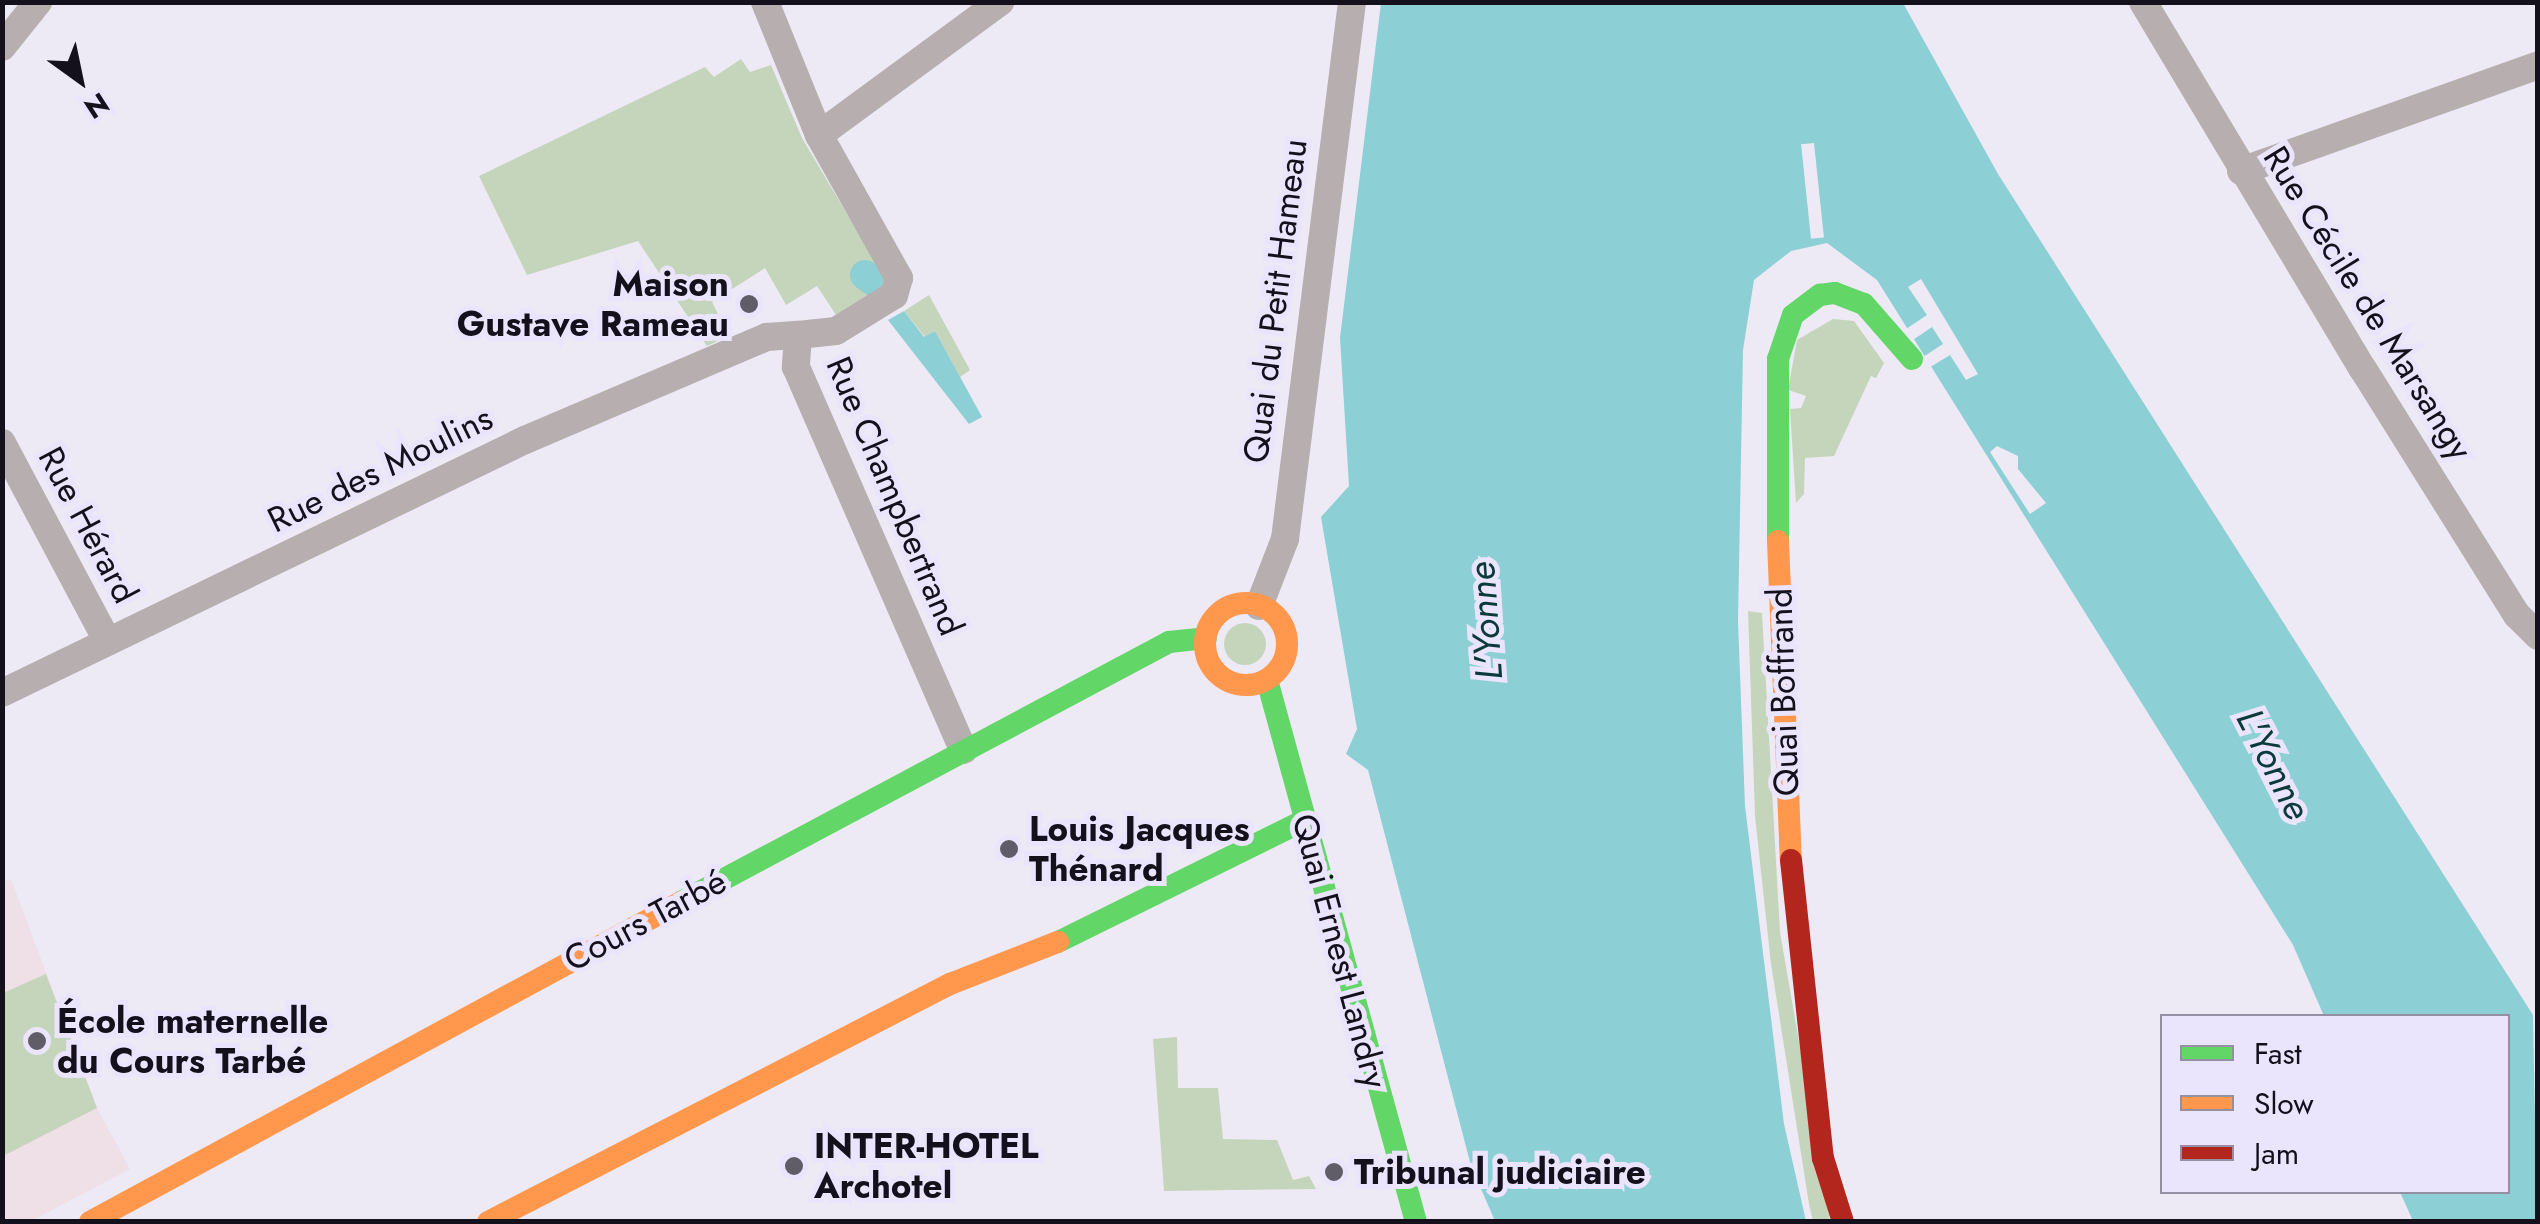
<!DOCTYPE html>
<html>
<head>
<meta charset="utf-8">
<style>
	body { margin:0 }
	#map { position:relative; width:2540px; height:1224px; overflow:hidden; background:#edeaf6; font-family:Jost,sans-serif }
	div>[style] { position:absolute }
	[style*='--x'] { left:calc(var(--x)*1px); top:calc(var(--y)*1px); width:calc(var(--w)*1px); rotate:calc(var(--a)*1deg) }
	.education>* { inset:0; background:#efdfe7 }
	.green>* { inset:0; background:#c5d5bc }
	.round { border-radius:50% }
	.water>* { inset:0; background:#8ccfd4 }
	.pier>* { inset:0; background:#edeaf6; transform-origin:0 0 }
	.canal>* { height:30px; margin:-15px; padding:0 15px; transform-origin:15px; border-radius:15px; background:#8ccfd4 }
	.street>* { height:28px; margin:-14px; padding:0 14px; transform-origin:14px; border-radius:14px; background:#b6aeaf }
	.fast>* { height:22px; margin:-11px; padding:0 11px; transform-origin:11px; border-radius:11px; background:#63d668 }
	.slow>* { height:22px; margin:-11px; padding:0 11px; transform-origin:11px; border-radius:11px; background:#ff974d }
	.slow>.ring { margin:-11px; padding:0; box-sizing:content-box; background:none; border:22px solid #ff974d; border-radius:50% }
	.jam>* { height:22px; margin:-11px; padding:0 11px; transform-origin:11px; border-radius:11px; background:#b3261e }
	.dots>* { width:28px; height:28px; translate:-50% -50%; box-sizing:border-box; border:5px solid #eae4fc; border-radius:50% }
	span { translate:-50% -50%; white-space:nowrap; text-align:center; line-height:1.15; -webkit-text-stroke:10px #eae4fc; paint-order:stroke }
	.poi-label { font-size:35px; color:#14111c; font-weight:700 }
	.right { translate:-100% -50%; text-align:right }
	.left { translate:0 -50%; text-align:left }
	.street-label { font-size:35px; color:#14111c }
	.water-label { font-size:38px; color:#0b3a3c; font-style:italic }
	.frame { position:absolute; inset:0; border:5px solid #14111c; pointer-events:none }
	.legend { position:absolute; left:2160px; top:1014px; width:350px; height:180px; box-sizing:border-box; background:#eae4fc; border:2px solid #9490a2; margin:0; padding:12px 18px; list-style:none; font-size:30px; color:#14111c }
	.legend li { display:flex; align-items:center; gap:20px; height:50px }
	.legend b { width:50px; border:2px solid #9490a2 }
	.north { position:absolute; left:30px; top:30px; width:100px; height:100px; -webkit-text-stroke:8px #eae4fc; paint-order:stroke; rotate:147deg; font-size:28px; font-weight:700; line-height:40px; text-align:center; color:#14111c }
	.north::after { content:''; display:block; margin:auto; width:35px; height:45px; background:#14111c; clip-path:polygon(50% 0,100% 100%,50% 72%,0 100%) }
</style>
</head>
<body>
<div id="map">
	<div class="education">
		<div style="clip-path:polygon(11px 879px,97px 1108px,130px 1169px,31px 1221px,3px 1222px,2px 882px)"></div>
	</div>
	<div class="green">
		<div style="clip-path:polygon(741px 59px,750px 72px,771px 65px,802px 138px,882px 273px,875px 290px,836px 315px,817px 286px,786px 305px,765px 268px,712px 302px,729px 336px,707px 346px,638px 241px,527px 275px,479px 176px,705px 67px,714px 77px)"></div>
		<div style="clip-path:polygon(929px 295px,970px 370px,960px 377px,935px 331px,925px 337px,904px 311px)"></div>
		<div style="clip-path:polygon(1833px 319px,1854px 321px,1884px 363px,1876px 378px,1871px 376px,1834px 456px,1805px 458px,1804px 494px,1796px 503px,1790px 409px,1801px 408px,1806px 396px,1788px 390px,1797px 340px)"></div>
		<div style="clip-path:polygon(1748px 611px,1762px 613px,1780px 932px,1830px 1221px,1813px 1221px,1809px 1204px,1771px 964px,1755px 816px)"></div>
		<div class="round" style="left:1224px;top:623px;width:42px;height:42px"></div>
		<div style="clip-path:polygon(46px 974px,97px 1108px,3px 1156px,3px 993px)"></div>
		<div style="clip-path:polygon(1177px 1037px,1178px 1088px,1218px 1088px,1223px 1139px,1277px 1140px,1293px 1180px,1309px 1176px,1316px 1189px,1164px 1191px,1153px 1039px)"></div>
	</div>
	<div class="water">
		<div style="clip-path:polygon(1381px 3px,1903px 3px,1998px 174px,2533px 1015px,2537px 1221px,2413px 1221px,2400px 1192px,2508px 1192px,2508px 1016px,2324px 1016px,2293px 945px,1877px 280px,1827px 243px,1791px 251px,1754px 280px,1743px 350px,1738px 621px,1745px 806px,1784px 1124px,1806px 1221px,1495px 1221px,1471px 1166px,1368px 770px,1346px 754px,1357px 729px,1321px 517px,1349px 486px,1340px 338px)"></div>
		<div style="clip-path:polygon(904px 311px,924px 337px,935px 331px,982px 417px,969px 424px,888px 320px)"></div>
	</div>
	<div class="pier">
		<div style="left:1814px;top:143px;width:95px;height:13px;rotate:84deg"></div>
		<div style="clip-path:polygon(1921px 279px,1978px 374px,1966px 380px,1950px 355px,1927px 369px,1920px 359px,1943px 344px,1932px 327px,1910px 342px,1903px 331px,1927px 315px,1908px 287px)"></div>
		<div style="clip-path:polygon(1997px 446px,2018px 456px,2018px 469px,2046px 503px,2030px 514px,1990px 452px)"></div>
	</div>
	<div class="canal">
		<div style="--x:865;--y:275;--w:16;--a:35"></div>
	</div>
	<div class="street">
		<div style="--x:765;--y:2;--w:144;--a:67.9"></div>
		<div style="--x:819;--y:135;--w:164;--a:60.8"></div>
		<div style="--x:899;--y:278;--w:18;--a:106"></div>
		<div style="--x:894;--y:295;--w:68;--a:148.2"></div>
		<div style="--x:836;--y:331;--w:38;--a:174"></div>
		<div style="--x:798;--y:335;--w:32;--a:94"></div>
		<div style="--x:796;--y:367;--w:418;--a:66.4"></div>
		<div style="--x:2143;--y:2;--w:428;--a:59.1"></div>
		<div style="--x:2363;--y:369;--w:290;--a:58"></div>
		<div style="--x:2517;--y:615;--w:30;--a:45"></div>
		<div style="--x:2;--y:47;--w:58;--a:-51.3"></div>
		<div style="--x:819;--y:135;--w:225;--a:-36.3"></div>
		<div style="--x:2241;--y:171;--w:315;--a:-19.6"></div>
		<div style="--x:2;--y:443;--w:225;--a:62"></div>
		<div style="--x:1259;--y:606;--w:72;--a:-68.8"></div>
		<div style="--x:1285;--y:539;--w:541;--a:-82.89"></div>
		<div style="--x:2;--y:693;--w:581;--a:-25.82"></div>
		<div style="--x:525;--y:440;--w:263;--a:-23.1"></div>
		<div style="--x:767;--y:337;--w:31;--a:-4"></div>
	</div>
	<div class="fast">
		<div style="--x:1778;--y:541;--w:182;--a:-90"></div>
		<div style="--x:1778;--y:359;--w:46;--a:-71.2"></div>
		<div style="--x:1793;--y:315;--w:34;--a:-37"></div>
		<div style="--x:1820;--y:295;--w:15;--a:-8"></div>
		<div style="--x:1835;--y:293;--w:31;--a:21"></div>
		<div style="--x:1864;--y:304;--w:73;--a:48.9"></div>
		<div style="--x:1267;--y:680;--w:562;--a:74.63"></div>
		<div style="--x:681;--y:902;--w:553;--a:-28.05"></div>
		<div style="--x:1169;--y:642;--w:37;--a:-6"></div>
		<div style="--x:1058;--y:942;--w:275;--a:-26.3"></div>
	</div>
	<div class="slow">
		<div style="--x:1778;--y:541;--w:319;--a:87.7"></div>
		<div class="ring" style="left:1205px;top:603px;width:60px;height:60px"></div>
		<div style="--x:90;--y:1222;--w:672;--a:-28.43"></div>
		<div style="--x:488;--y:1222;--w:520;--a:-27.26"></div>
		<div style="--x:950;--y:984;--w:116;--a:-21.3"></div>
	</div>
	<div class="jam">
		<div style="--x:1791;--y:860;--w:300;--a:83.9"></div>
		<div style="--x:1823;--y:1158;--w:67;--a:72.6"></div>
	</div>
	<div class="dots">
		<div style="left:749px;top:304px;background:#605d68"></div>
		<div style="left:1009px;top:849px;background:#605d68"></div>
		<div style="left:37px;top:1041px;background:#605d68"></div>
		<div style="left:794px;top:1166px;background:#605d68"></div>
		<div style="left:1334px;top:1172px;background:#605d68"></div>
	</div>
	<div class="poi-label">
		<span class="right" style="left:729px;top:304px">Maison<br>Gustave Rameau</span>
		<span class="left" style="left:1029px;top:849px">Louis Jacques<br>Thénard</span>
		<span class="left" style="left:57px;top:1041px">École maternelle<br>du Cours Tarbé</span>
		<span class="left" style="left:814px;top:1166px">INTER-HOTEL<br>Archotel</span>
		<span class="left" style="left:1354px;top:1172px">Tribunal judiciaire</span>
	</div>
	<div class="street-label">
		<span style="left:1275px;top:301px;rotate:-83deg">Quai du Petit Hameau</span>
		<span style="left:2368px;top:303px;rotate:58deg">Rue Cécile de Marsangy</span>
		<span style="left:380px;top:469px;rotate:-26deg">Rue des Moulins</span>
		<span style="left:895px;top:496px;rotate:67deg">Rue Champbertrand</span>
		<span style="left:88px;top:525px;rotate:62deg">Rue Hérard</span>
		<span style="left:1783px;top:692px;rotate:-92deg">Quai Boffrand</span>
		<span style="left:645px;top:920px;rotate:-28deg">Cours Tarbé</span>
		<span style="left:1340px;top:951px;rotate:75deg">Quai Ernest Landry</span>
	</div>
	<div class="water-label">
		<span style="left:1485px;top:621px;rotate:-94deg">L'Yonne</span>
		<span style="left:2274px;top:764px;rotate:63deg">L'Yonne</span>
	</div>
	<div class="frame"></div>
	<ul class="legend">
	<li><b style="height:12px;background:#63d668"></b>Fast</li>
	<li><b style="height:12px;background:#ff974d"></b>Slow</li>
	<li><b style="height:12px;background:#b3261e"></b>Jam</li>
	</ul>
	<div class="north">N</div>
</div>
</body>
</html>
